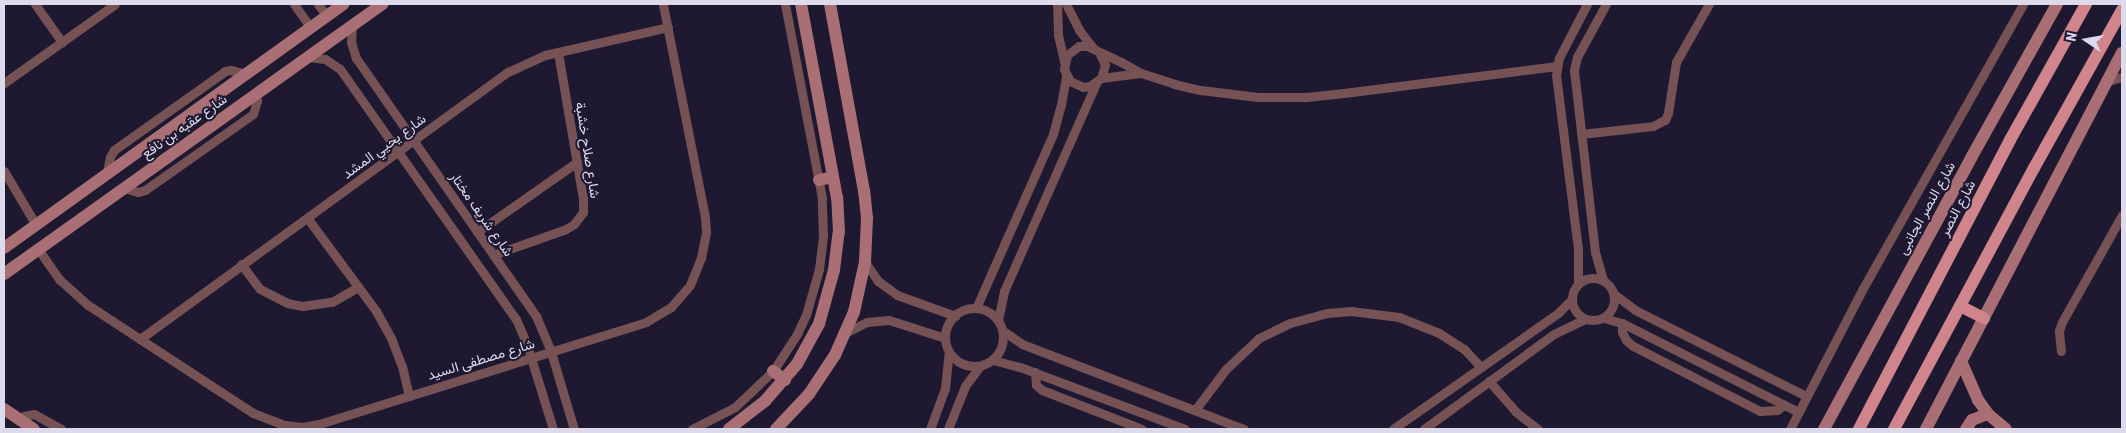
<!DOCTYPE html>
<html>
<head>
<meta charset="utf-8">
<style>
	body { margin:0 }
	#map { position:relative; width:2126px; height:433px; overflow:hidden; background:#1e1931; font-family:"Roboto Condensed",Vazirmatn,sans-serif }
	div>[style] { position:absolute }
	[style*='--x'] { left:calc(var(--x)*1px); top:calc(var(--y)*1px); width:calc(var(--w)*1px); rotate:calc(var(--a)*1deg) }
	.street>* { height:9px; margin:-4.5px; padding:0 4.5px; transform-origin:4.5px; border-radius:4.5px; background:#765255 }
	.street>.ring { margin:-4.5px; padding:0; box-sizing:content-box; background:none; border:9px solid #765255; border-radius:50% }
	.secondary>* { height:12px; margin:-6px; padding:0 6px; transform-origin:6px; border-radius:6px; background:#a96f74 }
	.primary>* { height:12px; margin:-6px; padding:0 6px; transform-origin:6px; border-radius:6px; background:#d0858c }
	span { translate:-50% -50%; white-space:nowrap; text-align:center; line-height:1.15; -webkit-text-stroke:4px #1e1931; paint-order:stroke }
	.street-label { font-size:14px; color:#dddaeb }
	.frame { position:absolute; inset:0; border:5px solid #dddaeb; pointer-events:none }
	.north { position:absolute; left:2061px; top:15px; width:50px; height:50px; -webkit-text-stroke:4px #1e1931; paint-order:stroke; rotate:282deg; font-size:14px; font-weight:700; line-height:20px; text-align:center; color:#dddaeb }
	.north::after { content:''; display:block; margin:auto; width:18px; height:22px; background:#dddaeb; clip-path:polygon(50% 0,100% 100%,50% 72%,0 100%) }
</style>
</head>
<body>
<div id="map">
	<div class="street">
		<div style="--x:35;--y:4;--w:47;--a:54.6"></div>
		<div style="--x:294;--y:4;--w:28;--a:55"></div>
		<div style="--x:318;--y:4;--w:14;--a:54"></div>
		<div style="--x:1057;--y:4;--w:31;--a:88"></div>
		<div style="--x:1058;--y:35;--w:28;--a:77"></div>
		<div style="--x:1066;--y:4;--w:29;--a:63"></div>
		<div style="--x:1079;--y:30;--w:23;--a:52"></div>
		<div style="--x:352;--y:25;--w:17;--a:93"></div>
		<div style="--x:351;--y:42;--w:17;--a:73"></div>
		<div style="--x:356;--y:58;--w:315;--a:55.1"></div>
		<div style="--x:536;--y:316;--w:39;--a:67"></div>
		<div style="--x:551;--y:352;--w:80;--a:73.4"></div>
		<div style="--x:1099;--y:52;--w:14;--a:65"></div>
		<div style="--x:1105;--y:65;--w:14;--a:107"></div>
		<div style="--x:1101;--y:78;--w:14;--a:144"></div>
		<div style="--x:1090;--y:86;--w:7;--a:172"></div>
		<div style="--x:1083;--y:87;--w:14;--a:-155"></div>
		<div style="--x:1070;--y:81;--w:13;--a:-117"></div>
		<div style="--x:1064;--y:69;--w:14;--a:-78"></div>
		<div style="--x:1067;--y:55;--w:15;--a:-37"></div>
		<div style="--x:1079;--y:46;--w:8;--a:0"></div>
		<div style="--x:1087;--y:46;--w:38;--a:25"></div>
		<div style="--x:1121;--y:62;--w:23;--a:29"></div>
		<div style="--x:1141;--y:73;--w:35;--a:18"></div>
		<div style="--x:1174;--y:84;--w:28;--a:13"></div>
		<div style="--x:1201;--y:90;--w:57;--a:7"></div>
		<div style="--x:1258;--y:97;--w:48;--a:0"></div>
		<div style="--x:1306;--y:97;--w:38;--a:-6"></div>
		<div style="--x:1344;--y:93;--w:215;--a:-7.2"></div>
		<div style="--x:308;--y:57;--w:17;--a:7"></div>
		<div style="--x:325;--y:59;--w:18;--a:34"></div>
		<div style="--x:340;--y:69;--w:306;--a:54.9"></div>
		<div style="--x:516;--y:319;--w:28;--a:67"></div>
		<div style="--x:527;--y:345;--w:88;--a:72.8"></div>
		<div style="--x:1101;--y:78;--w:40;--a:-7.1"></div>
		<div style="--x:2108;--y:81;--w:15;--a:-16"></div>
		<div style="--x:4;--y:83;--w:136;--a:-35.4"></div>
		<div style="--x:1581;--y:134;--w:72;--a:-6.3"></div>
		<div style="--x:1653;--y:126;--w:13;--a:-27"></div>
		<div style="--x:1665;--y:120;--w:8;--a:-67"></div>
		<div style="--x:1668;--y:113;--w:52;--a:-81.1"></div>
		<div style="--x:1676;--y:62;--w:67;--a:-60.4"></div>
		<div style="--x:4;--y:171;--w:63;--a:59.3"></div>
		<div style="--x:107;--y:172;--w:15;--a:-79"></div>
		<div style="--x:110;--y:157;--w:8;--a:-60"></div>
		<div style="--x:114;--y:150;--w:136;--a:-35.4"></div>
		<div style="--x:225;--y:71;--w:5;--a:-11"></div>
		<div style="--x:230;--y:70;--w:17;--a:13"></div>
		<div style="--x:124;--y:188;--w:15;--a:16"></div>
		<div style="--x:138;--y:192;--w:7;--a:-16"></div>
		<div style="--x:145;--y:190;--w:132;--a:-35.1"></div>
		<div style="--x:253;--y:114;--w:14;--a:-73"></div>
		<div style="--x:257;--y:101;--w:6;--a:-108"></div>
		<div style="--x:308;--y:219;--w:114;--a:53.5"></div>
		<div style="--x:376;--y:311;--w:31;--a:61"></div>
		<div style="--x:391;--y:338;--w:30;--a:69"></div>
		<div style="--x:402;--y:366;--w:31;--a:77"></div>
		<div style="--x:477;--y:232;--w:122;--a:-35"></div>
		<div style="--x:38;--y:249;--w:38;--a:55"></div>
		<div style="--x:60;--y:280;--w:38;--a:42"></div>
		<div style="--x:88;--y:305;--w:197;--a:33.2"></div>
		<div style="--x:253;--y:413;--w:34;--a:21"></div>
		<div style="--x:285;--y:425;--w:17;--a:7"></div>
		<div style="--x:302;--y:427;--w:17;--a:-10"></div>
		<div style="--x:319;--y:424;--w:343;--a:-17.3"></div>
		<div style="--x:646;--y:322;--w:29;--a:-31"></div>
		<div style="--x:671;--y:307;--w:29;--a:-49"></div>
		<div style="--x:690;--y:285;--w:29;--a:-68"></div>
		<div style="--x:701;--y:258;--w:26;--a:-79"></div>
		<div style="--x:706;--y:232;--w:15;--a:-94"></div>
		<div style="--x:705;--y:217;--w:217;--a:-101.2"></div>
		<div style="--x:493;--y:255;--w:77;--a:-19.6"></div>
		<div style="--x:566;--y:229;--w:9;--a:-32"></div>
		<div style="--x:574;--y:224;--w:15;--a:-53"></div>
		<div style="--x:583;--y:212;--w:13;--a:-90"></div>
		<div style="--x:583;--y:199;--w:149;--a:-99.7"></div>
		<div style="--x:865;--y:262;--w:23;--a:56"></div>
		<div style="--x:878;--y:281;--w:24;--a:36"></div>
		<div style="--x:897;--y:295;--w:62;--a:19.9"></div>
		<div style="--x:241;--y:264;--w:31;--a:53"></div>
		<div style="--x:260;--y:289;--w:30;--a:27"></div>
		<div style="--x:287;--y:303;--w:15;--a:11"></div>
		<div style="--x:302;--y:306;--w:30;--a:-8"></div>
		<div style="--x:332;--y:302;--w:30;--a:-30"></div>
		<div class="ring" style="left:1572px;top:278px;width:33px;height:33px"></div>
		<div style="--x:1603;--y:280;--w:29;--a:-106"></div>
		<div style="--x:1595;--y:252;--w:183;--a:-96.6"></div>
		<div style="--x:1574;--y:70;--w:13;--a:-77"></div>
		<div style="--x:1577;--y:57;--w:60;--a:-61.3"></div>
		<div style="--x:1578;--y:284;--w:35;--a:-90"></div>
		<div style="--x:1578;--y:249;--w:174;--a:-97.2"></div>
		<div style="--x:1556;--y:76;--w:18;--a:-81"></div>
		<div style="--x:1559;--y:58;--w:61;--a:-62.6"></div>
		<div style="--x:1614;--y:294;--w:26;--a:37"></div>
		<div style="--x:1635;--y:310;--w:191;--a:26.7"></div>
		<div class="ring" style="left:945px;top:308px;width:49px;height:49px"></div>
		<div style="--x:976;--y:308;--w:190;--a:-66.1"></div>
		<div style="--x:1053;--y:134;--w:30;--a:-75"></div>
		<div style="--x:1061;--y:105;--w:29;--a:-80"></div>
		<div style="--x:1604;--y:318;--w:19;--a:16"></div>
		<div style="--x:1622;--y:323;--w:197;--a:26.8"></div>
		<div style="--x:998;--y:320;--w:30;--a:-78"></div>
		<div style="--x:1004;--y:291;--w:227;--a:-66.1"></div>
		<div style="--x:1622;--y:323;--w:9;--a:90"></div>
		<div style="--x:1622;--y:332;--w:9;--a:63"></div>
		<div style="--x:1626;--y:340;--w:9;--a:41"></div>
		<div style="--x:1633;--y:346;--w:143;--a:27.1"></div>
		<div style="--x:1760;--y:411;--w:17;--a:-3"></div>
		<div style="--x:1777;--y:410;--w:9;--a:-36"></div>
		<div style="--x:1003;--y:331;--w:23;--a:34"></div>
		<div style="--x:1022;--y:344;--w:238;--a:21"></div>
		<div style="--x:847;--y:332;--w:22;--a:-27"></div>
		<div style="--x:867;--y:322;--w:22;--a:-5"></div>
		<div style="--x:889;--y:320;--w:59;--a:17.8"></div>
		<div style="--x:140;--y:339;--w:455;--a:-36"></div>
		<div style="--x:508;--y:72;--w:41;--a:-24.7"></div>
		<div style="--x:545;--y:55;--w:126;--a:-12.8"></div>
		<div style="--x:2061;--y:351;--w:20;--a:-96"></div>
		<div style="--x:2059;--y:331;--w:9;--a:-72"></div>
		<div style="--x:2062;--y:322;--w:123;--a:-60.7"></div>
		<div style="--x:993;--y:360;--w:28;--a:15"></div>
		<div style="--x:1020;--y:367;--w:176;--a:20.6"></div>
		<div style="--x:1035;--y:372;--w:13;--a:86"></div>
		<div style="--x:1036;--y:385;--w:8;--a:40"></div>
		<div style="--x:1042;--y:390;--w:107;--a:21.3"></div>
		<div style="--x:1489;--y:381;--w:41;--a:48.9"></div>
		<div style="--x:1516;--y:412;--w:28;--a:38"></div>
		<div style="--x:1195;--y:410;--w:51;--a:-52.9"></div>
		<div style="--x:1226;--y:369;--w:45;--a:-43.2"></div>
		<div style="--x:1259;--y:338;--w:34;--a:-26"></div>
		<div style="--x:1290;--y:323;--w:38;--a:-15"></div>
		<div style="--x:1327;--y:313;--w:24;--a:-5"></div>
		<div style="--x:1351;--y:311;--w:48;--a:7.1"></div>
		<div style="--x:1399;--y:317;--w:43;--a:21.8"></div>
		<div style="--x:1439;--y:333;--w:30;--a:33"></div>
		<div style="--x:1464;--y:349;--w:25;--a:47"></div>
		<div style="--x:16;--y:418;--w:18;--a:-13"></div>
		<div style="--x:34;--y:414;--w:31;--a:29"></div>
		<div style="--x:692;--y:429;--w:48;--a:-27.1"></div>
		<div style="--x:735;--y:407;--w:52;--a:-43.5"></div>
		<div style="--x:773;--y:371;--w:44;--a:-57"></div>
		<div style="--x:797;--y:334;--w:21;--a:-65"></div>
		<div style="--x:806;--y:315;--w:48;--a:-74.2"></div>
		<div style="--x:819;--y:269;--w:33;--a:-83"></div>
		<div style="--x:823;--y:236;--w:38;--a:-92"></div>
		<div style="--x:822;--y:198;--w:197;--a:-100.8"></div>
		<div style="--x:930;--y:429;--w:44;--a:-69.9"></div>
		<div style="--x:945;--y:388;--w:36;--a:-84"></div>
		<div style="--x:948;--y:429;--w:46;--a:-68.4"></div>
		<div style="--x:965;--y:386;--w:25;--a:-53"></div>
		<div style="--x:1393;--y:429;--w:202;--a:-35.1"></div>
		<div style="--x:1558;--y:313;--w:20;--a:-45"></div>
		<div style="--x:1424;--y:429;--w:161;--a:-36.2"></div>
		<div style="--x:1554;--y:334;--w:34;--a:-26"></div>
		<div style="--x:1790;--y:429;--w:157;--a:-62.6"></div>
		<div style="--x:1862;--y:290;--w:328;--a:-60.6"></div>
	</div>
	<div class="secondary">
		<div style="--x:819;--y:180;--w:14;--a:-12"></div>
		<div style="--x:4;--y:248;--w:418;--a:-35.7"></div>
		<div style="--x:4;--y:274;--w:465;--a:-35.5"></div>
		<div style="--x:1961;--y:361;--w:43;--a:66.4"></div>
		<div style="--x:1978;--y:400;--w:17;--a:54"></div>
		<div style="--x:1988;--y:414;--w:23;--a:40"></div>
		<div style="--x:773;--y:371;--w:15;--a:37"></div>
		<div style="--x:4;--y:409;--w:36;--a:34"></div>
		<div style="--x:729;--y:429;--w:46;--a:-37.9"></div>
		<div style="--x:765;--y:401;--w:49;--a:-49.1"></div>
		<div style="--x:797;--y:364;--w:46;--a:-61.2"></div>
		<div style="--x:819;--y:324;--w:56;--a:-74.5"></div>
		<div style="--x:834;--y:270;--w:38;--a:-83"></div>
		<div style="--x:839;--y:232;--w:34;--a:-93"></div>
		<div style="--x:837;--y:198;--w:197;--a:-100.5"></div>
		<div style="--x:776;--y:429;--w:48;--a:-46.7"></div>
		<div style="--x:809;--y:394;--w:47;--a:-56.3"></div>
		<div style="--x:835;--y:355;--w:47;--a:-66.2"></div>
		<div style="--x:854;--y:312;--w:51;--a:-77.6"></div>
		<div style="--x:865;--y:262;--w:44;--a:-87.4"></div>
		<div style="--x:867;--y:218;--w:27;--a:-96"></div>
		<div style="--x:864;--y:191;--w:190;--a:-100.3"></div>
		<div style="--x:1824;--y:429;--w:308;--a:-61.5"></div>
		<div style="--x:1971;--y:158;--w:176;--a:-60.8"></div>
		<div style="--x:1926;--y:429;--w:424;--a:-62.5"></div>
		<div style="--x:1966;--y:429;--w:11;--a:-56"></div>
		<div style="--x:1972;--y:420;--w:17;--a:-21"></div>
	</div>
	<div class="primary">
		<div style="--x:1960;--y:306;--w:27;--a:27"></div>
		<div style="--x:1859;--y:429;--w:326;--a:-62.4"></div>
		<div style="--x:2010;--y:140;--w:156;--a:-60.8"></div>
		<div style="--x:1894;--y:429;--w:296;--a:-61.8"></div>
		<div style="--x:2034;--y:168;--w:181;--a:-60.9"></div>
	</div>
	<div class="street-label">
		<span style="left:184px;top:126px;rotate:-35deg">شارع عقبه بن نافع</span>
		<span style="left:384px;top:146px;rotate:-36deg">شارع يحيي المشد</span>
		<span style="left:588px;top:150px;rotate:81deg">شارع صلاح خشبة</span>
		<span style="left:1926px;top:208px;rotate:-61deg">شارع النصر الجانبى</span>
		<span style="left:1957px;top:208px;rotate:-62deg">شارع النصر</span>
		<span style="left:482px;top:214px;rotate:55deg">شارع شريف مختار</span>
		<span style="left:481px;top:359px;rotate:-17deg">شارع مصطفى السيد</span>
	</div>
	<div class="frame"></div>
	<div class="north">N</div>
</div>
</body>
</html>
